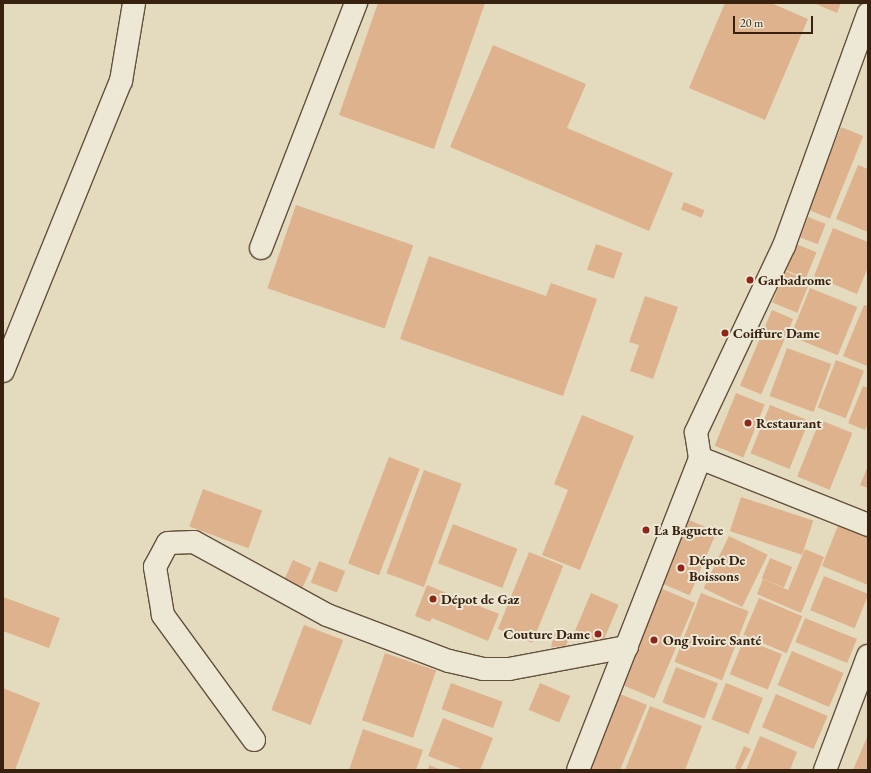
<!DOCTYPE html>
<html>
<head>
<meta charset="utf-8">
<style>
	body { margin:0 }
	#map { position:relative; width:871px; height:773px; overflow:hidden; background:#e4dbbe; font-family:"EB Garamond",serif }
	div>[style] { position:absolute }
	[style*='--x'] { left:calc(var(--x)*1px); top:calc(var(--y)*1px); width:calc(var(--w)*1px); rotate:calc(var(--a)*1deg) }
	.building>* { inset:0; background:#ddb28d; transform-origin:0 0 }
	.roads { filter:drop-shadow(1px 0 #64503c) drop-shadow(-1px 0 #64503c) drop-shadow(0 1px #64503c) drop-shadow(0 -1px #64503c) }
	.minor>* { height:22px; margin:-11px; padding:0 11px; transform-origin:11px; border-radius:11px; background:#ede8d5 }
	.dots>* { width:11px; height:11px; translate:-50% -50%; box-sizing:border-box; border:2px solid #ede8d5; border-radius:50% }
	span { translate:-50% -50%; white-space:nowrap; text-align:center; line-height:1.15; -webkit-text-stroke:4px #ede8d5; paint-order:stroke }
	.poi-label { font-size:14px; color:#392110; font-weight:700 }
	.left { translate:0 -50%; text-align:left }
	.right { translate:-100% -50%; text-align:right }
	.frame { position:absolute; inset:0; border:4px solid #392110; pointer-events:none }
	.scale { position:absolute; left:733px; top:16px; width:80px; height:18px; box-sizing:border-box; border:2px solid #392110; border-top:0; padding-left:5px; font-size:12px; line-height:14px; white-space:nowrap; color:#392110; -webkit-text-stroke:3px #ede8d5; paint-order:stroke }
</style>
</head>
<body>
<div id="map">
	<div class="building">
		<div style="clip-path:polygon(378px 3px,485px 3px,434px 149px,339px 115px)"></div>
		<div style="clip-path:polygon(725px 3px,771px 3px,808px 19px,765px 120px,689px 88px)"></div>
		<div style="clip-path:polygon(814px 3px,841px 3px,837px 13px)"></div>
		<div style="clip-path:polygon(493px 45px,586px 84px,567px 128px,673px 173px,649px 231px,450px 147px)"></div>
		<div style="left:841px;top:127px;width:24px;height:89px;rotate:22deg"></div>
		<div style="clip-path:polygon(858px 165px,868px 169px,868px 232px,836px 219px)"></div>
		<div style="left:684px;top:202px;width:22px;height:8px;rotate:22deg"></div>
		<div style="left:296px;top:205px;width:124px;height:88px;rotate:19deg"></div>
		<div style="left:808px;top:217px;width:19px;height:22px;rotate:21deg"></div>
		<div style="clip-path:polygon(833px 228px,868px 242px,868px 267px,857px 294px,814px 276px)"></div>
		<div style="left:596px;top:244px;width:28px;height:27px;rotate:19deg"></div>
		<div style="left:796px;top:244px;width:22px;height:28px;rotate:22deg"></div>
		<div style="clip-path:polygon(429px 256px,546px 296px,551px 283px,597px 299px,563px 396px,400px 339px)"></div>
		<div style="left:785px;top:271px;width:27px;height:34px;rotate:22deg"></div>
		<div style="left:810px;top:288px;width:51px;height:52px;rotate:22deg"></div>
		<div style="clip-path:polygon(645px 296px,678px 307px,653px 379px,630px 371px,639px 345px,629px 342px)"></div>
		<div style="clip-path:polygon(864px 305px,868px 306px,867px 366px,843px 356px)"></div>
		<div style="left:772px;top:310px;width:23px;height:82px;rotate:23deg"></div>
		<div style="left:787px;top:348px;width:47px;height:51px;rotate:20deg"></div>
		<div style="left:836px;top:360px;width:30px;height:51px;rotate:21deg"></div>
		<div style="clip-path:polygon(863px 386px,868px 388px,868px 423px,865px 430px,848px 423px)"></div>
		<div style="left:736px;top:393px;width:31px;height:57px;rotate:22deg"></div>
		<div style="left:770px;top:405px;width:42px;height:52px;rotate:22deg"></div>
		<div style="clip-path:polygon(582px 415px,634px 436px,580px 570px,542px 555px,568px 490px,554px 484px)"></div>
		<div style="left:820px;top:420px;width:35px;height:61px;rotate:22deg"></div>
		<div style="left:389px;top:457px;width:33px;height:114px;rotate:21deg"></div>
		<div style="clip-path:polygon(868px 466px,868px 488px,860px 485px)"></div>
		<div style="left:424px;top:470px;width:40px;height:110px;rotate:20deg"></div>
		<div style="left:203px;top:489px;width:63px;height:40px;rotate:20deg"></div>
		<div style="left:741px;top:497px;width:76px;height:36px;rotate:18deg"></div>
		<div style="left:689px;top:520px;width:30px;height:69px;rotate:23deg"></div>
		<div style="clip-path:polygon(839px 523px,868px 535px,868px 585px,822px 566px)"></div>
		<div style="left:453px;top:524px;width:69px;height:42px;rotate:21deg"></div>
		<div style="left:729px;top:536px;width:43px;height:58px;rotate:26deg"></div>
		<div style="clip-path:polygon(805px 549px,824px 557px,801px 613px,757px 594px,763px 579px,788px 590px)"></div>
		<div style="left:529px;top:552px;width:37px;height:83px;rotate:22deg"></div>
		<div style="left:770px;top:558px;width:24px;height:22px;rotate:22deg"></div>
		<div style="left:293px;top:560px;width:20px;height:28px;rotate:24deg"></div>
		<div style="left:319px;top:561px;width:28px;height:23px;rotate:21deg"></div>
		<div style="left:824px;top:576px;width:48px;height:37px;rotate:22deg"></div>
		<div style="clip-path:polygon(427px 585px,499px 614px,488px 641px,432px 618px,430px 622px,415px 616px)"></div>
		<div style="left:660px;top:588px;width:38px;height:104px;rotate:23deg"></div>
		<div style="left:591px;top:593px;width:30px;height:42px;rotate:23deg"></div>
		<div style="left:701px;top:593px;width:51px;height:74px;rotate:21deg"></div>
		<div style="clip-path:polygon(3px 597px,60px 618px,49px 648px,3px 631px)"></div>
		<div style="left:759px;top:598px;width:47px;height:40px;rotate:23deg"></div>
		<div style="left:805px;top:618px;width:56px;height:26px;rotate:22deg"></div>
		<div style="left:304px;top:625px;width:42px;height:91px;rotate:21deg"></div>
		<div style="clip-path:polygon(556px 628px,570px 633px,566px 646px,551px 647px)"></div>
		<div style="left:744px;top:639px;width:41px;height:38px;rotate:22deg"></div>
		<div style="left:792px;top:651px;width:56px;height:37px;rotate:23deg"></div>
		<div style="left:385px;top:653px;width:54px;height:71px;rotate:19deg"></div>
		<div style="left:676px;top:667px;width:45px;height:38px;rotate:21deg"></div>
		<div style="left:451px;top:683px;width:55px;height:28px;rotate:20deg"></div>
		<div style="left:540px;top:683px;width:33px;height:29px;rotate:23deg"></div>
		<div style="left:726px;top:683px;width:40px;height:39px;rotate:22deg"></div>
		<div style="clip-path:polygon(3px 688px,40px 703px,15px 770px,3px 770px)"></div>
		<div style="clip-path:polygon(620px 694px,647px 705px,620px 770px,588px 770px)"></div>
		<div style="left:776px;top:694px;width:56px;height:36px;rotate:23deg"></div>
		<div style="clip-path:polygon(650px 706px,702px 726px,685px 770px,625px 770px)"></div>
		<div style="clip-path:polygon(443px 718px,493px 738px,480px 770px,464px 770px,428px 756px)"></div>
		<div style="clip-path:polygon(363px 729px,423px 750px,416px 770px,349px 770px)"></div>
		<div style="clip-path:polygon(868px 735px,868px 770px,853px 770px)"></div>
		<div style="clip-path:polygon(760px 736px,797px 752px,790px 770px,746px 770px)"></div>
		<div style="clip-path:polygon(744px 746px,751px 749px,740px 770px,735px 768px)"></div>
		<div style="clip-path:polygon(429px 765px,442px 770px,428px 770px)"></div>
	</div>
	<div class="roads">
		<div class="minor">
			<div style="--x:261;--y:248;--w:263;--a:-68.8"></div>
			<div style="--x:3;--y:371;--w:313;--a:-67.9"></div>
			<div style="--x:121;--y:81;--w:79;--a:-80.5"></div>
			<div style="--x:700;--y:458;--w:181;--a:21.7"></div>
			<div style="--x:254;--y:740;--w:155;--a:-126.1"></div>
			<div style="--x:163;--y:615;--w:49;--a:-99.5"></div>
			<div style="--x:155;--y:567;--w:27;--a:-62"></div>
			<div style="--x:168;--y:543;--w:26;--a:-2"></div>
			<div style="--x:194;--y:542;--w:152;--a:28.8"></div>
			<div style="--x:327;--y:615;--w:130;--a:20.7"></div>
			<div style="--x:449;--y:661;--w:35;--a:13"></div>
			<div style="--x:483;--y:669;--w:26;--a:0"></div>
			<div style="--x:509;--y:669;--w:120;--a:-10.6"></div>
			<div style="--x:578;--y:770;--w:335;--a:-68.6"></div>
			<div style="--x:700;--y:458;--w:26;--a:-99"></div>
			<div style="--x:696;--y:432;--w:206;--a:-64.7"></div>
			<div style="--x:784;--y:246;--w:247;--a:-70.1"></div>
			<div style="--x:825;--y:770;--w:122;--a:-69.3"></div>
		</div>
	</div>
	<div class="dots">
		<div style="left:750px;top:280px;background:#8f2418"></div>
		<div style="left:725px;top:333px;background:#8f2418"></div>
		<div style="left:748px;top:423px;background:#8f2418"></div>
		<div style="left:646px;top:530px;background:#8f2418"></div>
		<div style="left:681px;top:568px;background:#8f2418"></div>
		<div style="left:433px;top:599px;background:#8f2418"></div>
		<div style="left:598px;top:634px;background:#8f2418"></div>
		<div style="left:654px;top:640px;background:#8f2418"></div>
	</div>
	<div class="poi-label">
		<span class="left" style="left:758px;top:280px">Garbadrome</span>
		<span class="left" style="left:733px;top:333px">Coiffure Dame</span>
		<span class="left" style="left:756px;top:423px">Restaurant</span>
		<span class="left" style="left:654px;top:530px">La Baguette</span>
		<span class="left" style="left:689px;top:568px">Dépot De<br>Boissons</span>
		<span class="left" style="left:441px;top:599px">Dépot de Gaz</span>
		<span class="right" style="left:590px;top:634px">Couture Dame</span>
		<span class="left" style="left:663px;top:640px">Ong Ivoire Santé</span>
	</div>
	<div class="frame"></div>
	<div class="scale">20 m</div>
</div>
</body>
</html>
